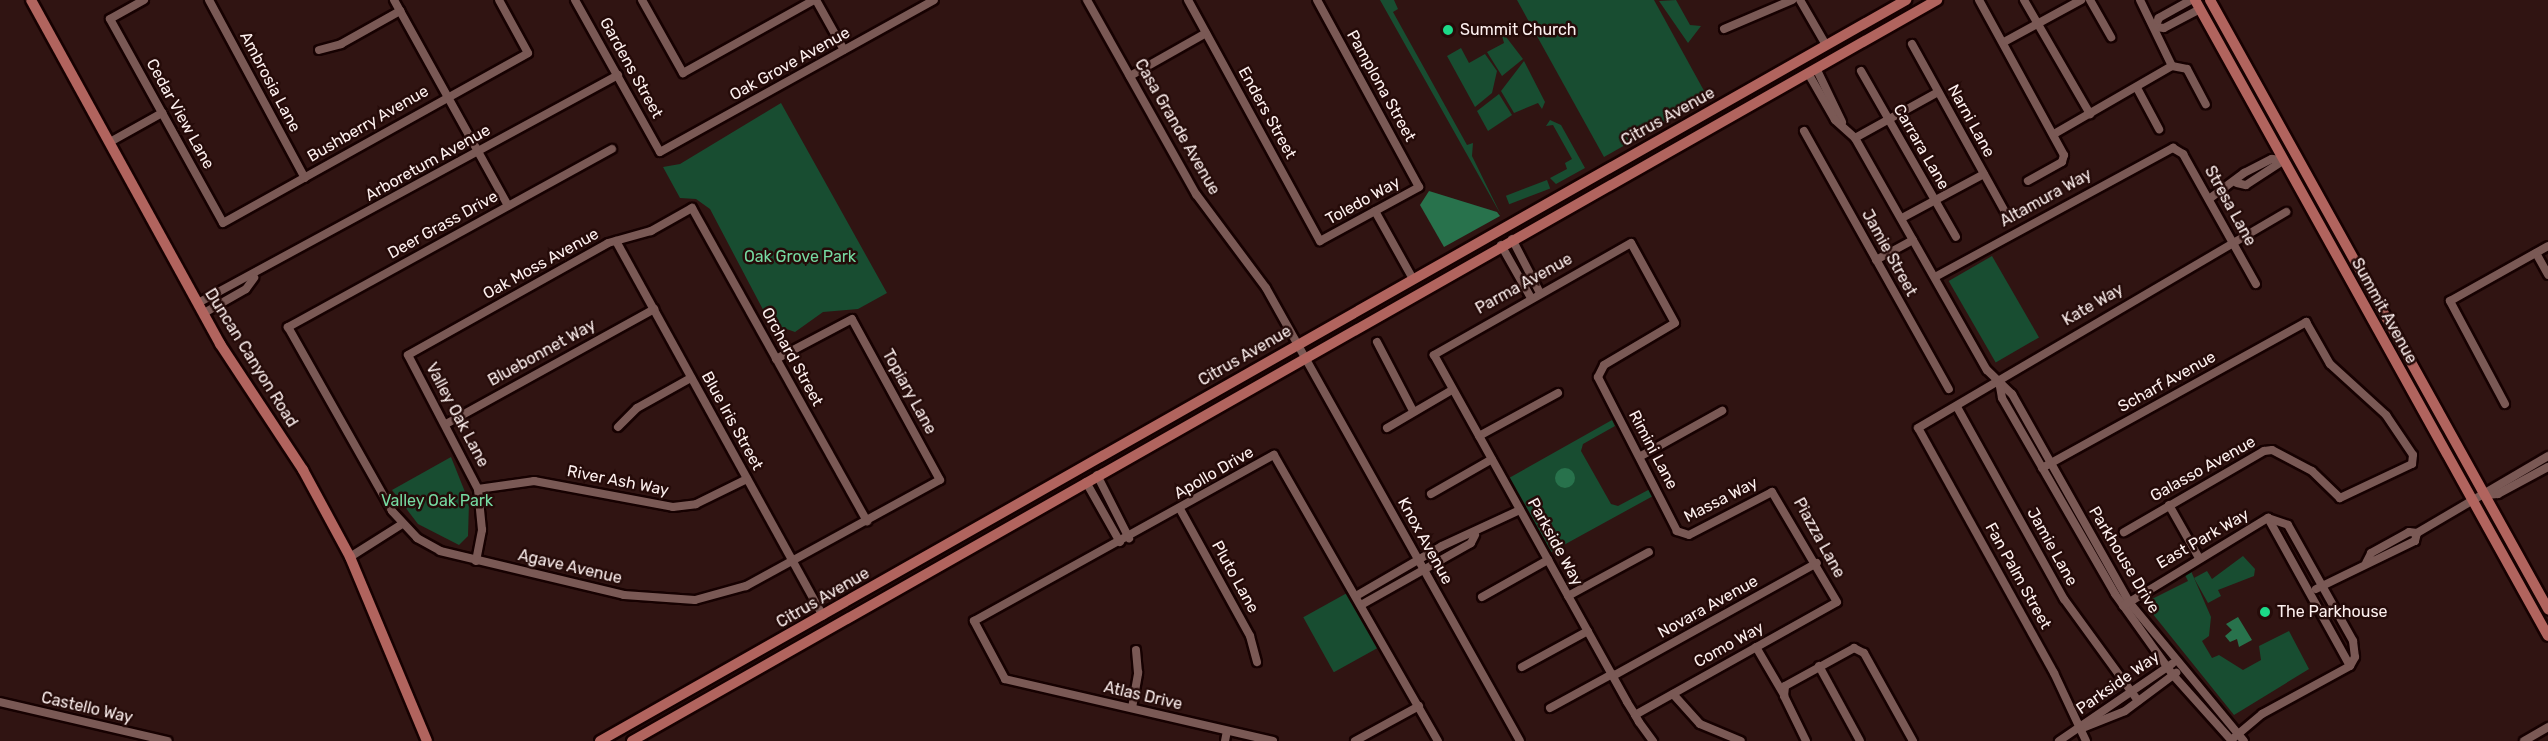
<!DOCTYPE html>
<html>
<head>
<meta charset="utf-8">
<style>
	body { margin:0 }
	#map { position:relative; width:2548px; height:741px; overflow:hidden; background:#301412; font-family:Rubik,sans-serif }
	div>[style] { position:absolute }
	[style*='--x'] { left:calc(var(--x)*1px); top:calc(var(--y)*1px); width:calc(var(--w)*1px); rotate:calc(var(--a)*1deg) }
	.green>* { inset:0; background:#184d31; transform-origin:0 0 }
	.water>* { inset:0; background:#28724c }
	.round { border-radius:50% }
	.roads { filter:drop-shadow(2px 0 #160101) drop-shadow(-2px 0 #160101) drop-shadow(0 2px #160101) drop-shadow(0 -2px #160101) }
	.minor>* { height:8px; margin:-4px; padding:0 4px; transform-origin:4px; border-radius:4px; background:#7a5955 }
	.major>* { height:10px; margin:-5px; padding:0 5px; transform-origin:5px; border-radius:5px; background:#b1645e }
	.dots>* { width:16px; height:16px; translate:-50% -50%; box-sizing:border-box; border:3px solid #250b09; border-radius:50% }
	span { translate:-50% -50%; white-space:nowrap; text-align:center; line-height:1.15; -webkit-text-stroke:5px #250b09; paint-order:stroke }
	.poi-label { font-size:16px; color:#fdf0ef }
	.left { translate:0 -50%; text-align:left }
	.street-label { font-size:16px; color:#fdf0ef }
	.park-label { font-size:16px; color:#76dba2 }
</style>
</head>
<body>
<div id="map">
	<div class="green">
		<div style="clip-path:polygon(1380px 0,1394px 0,1398px 9px,1393px 12px,1467px 145px,1473px 143px,1472px 156px,1501px 215px)"></div>
		<div style="clip-path:polygon(1517px 0,1654px 0,1708px 98px,1604px 157px)"></div>
		<div style="clip-path:polygon(1676px 0,1690px 25px,1701px 26px,1688px 43px,1659px 1px)"></div>
		<div style="clip-path:polygon(1500px 29px,1523px 59px,1502px 76px,1487px 52px,1504px 43px)"></div>
		<div style="clip-path:polygon(1461px 48px,1469px 63px,1485px 54px,1497px 71px,1492px 93px,1475px 107px,1447px 56px)"></div>
		<div style="clip-path:polygon(1524px 61px,1545px 102px,1542px 109px,1538px 103px,1514px 113px,1501px 91px)"></div>
		<div style="clip-path:polygon(1499px 94px,1512px 115px,1488px 131px,1477px 111px)"></div>
		<div style="clip-path:polygon(781px 103px,887px 293px,858px 309px,823px 312px,795px 332px,770px 323px,710px 209px,696px 199px,680px 198px,663px 167px,680px 164px)"></div>
		<div style="clip-path:polygon(1550px 120px,1561px 125px,1585px 168px,1556px 184px,1550px 178px,1567px 169px,1565px 163px,1572px 159px,1553px 125px,1546px 126px)"></div>
		<div style="left:1547px;top:180px;width:9px;height:44px;rotate:69deg"></div>
		<div style="left:1992px;top:256px;width:94px;height:50px;rotate:60deg"></div>
		<div style="clip-path:polygon(1612px 420px,1615px 426px,1583px 444px,1581px 451px,1611px 504px,1618px 506px,1650px 489px,1653px 496px,1551px 552px,1509px 478px)"></div>
		<div style="clip-path:polygon(451px 457px,469px 502px,468px 536px,459px 545px,418px 524px,392px 490px)"></div>
		<div style="clip-path:polygon(2243px 556px,2255px 569px,2254px 576px,2218px 590px,2221px 596px,2208px 603px,2194px 578px,2207px 571px,2212px 579px)"></div>
		<div style="clip-path:polygon(2191px 571px,2211px 617px,2209px 636px,2202px 641px,2212px 658px,2219px 655px,2243px 670px,2261px 660px,2259px 646px,2289px 631px,2309px 669px,2234px 715px,2144px 603px,2188px 581px,2185px 575px)"></div>
		<div style="left:1347px;top:593px;width:63px;height:50px;rotate:61deg"></div>
	</div>
	<div class="water">
		<div style="clip-path:polygon(1429px 191px,1497px 212px,1500px 216px,1444px 247px,1420px 205px)"></div>
		<div class="round" style="left:1555px;top:468px;width:20px;height:20px"></div>
		<div style="clip-path:polygon(2238px 617px,2252px 640px,2239px 647px,2237px 639px,2230px 642px,2225px 636px,2232px 630px,2226px 624px)"></div>
	</div>
	<div class="roads">
		<div class="minor">
			<div style="--x:144;--y:0;--w:39;--a:151"></div>
			<div style="--x:110;--y:19;--w:233;--a:61"></div>
			<div style="--x:223;--y:223;--w:349;--a:-29.1"></div>
			<div style="--x:528;--y:53;--w:60;--a:-118.7"></div>
			<div style="--x:209;--y:0;--w:202;--a:61.7"></div>
			<div style="--x:394;--y:0;--w:235;--a:61"></div>
			<div style="--x:575;--y:0;--w:174;--a:60.8"></div>
			<div style="--x:660;--y:152;--w:313;--a:-29"></div>
			<div style="--x:642;--y:0;--w:84;--a:60.7"></div>
			<div style="--x:683;--y:73;--w:150;--a:-29.1"></div>
			<div style="--x:816;--y:0;--w:57;--a:60.8"></div>
			<div style="--x:1087;--y:0;--w:223;--a:60.7"></div>
			<div style="--x:1196;--y:194;--w:117;--a:53.3"></div>
			<div style="--x:1266;--y:288;--w:519;--a:60.72"></div>
			<div style="--x:1188;--y:0;--w:275;--a:61.3"></div>
			<div style="--x:1320;--y:241;--w:113;--a:-28.6"></div>
			<div style="--x:1419;--y:187;--w:213;--a:-118.6"></div>
			<div style="--x:1800;--y:0;--w:52;--a:60"></div>
			<div style="--x:1979;--y:0;--w:177;--a:61.3"></div>
			<div style="--x:2064;--y:155;--w:7;--a:106"></div>
			<div style="--x:2062;--y:162;--w:39;--a:151"></div>
			<div style="--x:2024;--y:0;--w:132;--a:59.9"></div>
			<div style="--x:2090;--y:0;--w:43;--a:60.4"></div>
			<div style="--x:2191;--y:0;--w:37;--a:151"></div>
			<div style="--x:2159;--y:18;--w:10;--a:114"></div>
			<div style="--x:2155;--y:27;--w:9;--a:6"></div>
			<div style="--x:2164;--y:28;--w:41;--a:-27.8"></div>
			<div style="--x:1724;--y:29;--w:74;--a:-23.1"></div>
			<div style="--x:2004;--y:42;--w:88;--a:-28.6"></div>
			<div style="--x:1912;--y:44;--w:192;--a:61"></div>
			<div style="--x:319;--y:50;--w:23;--a:-15"></div>
			<div style="--x:341;--y:44;--w:68;--a:-29.2"></div>
			<div style="--x:2172;--y:66;--w:15;--a:11"></div>
			<div style="--x:2187;--y:69;--w:40;--a:62"></div>
			<div style="--x:1816;--y:68;--w:60;--a:64.3"></div>
			<div style="--x:1861;--y:71;--w:191;--a:60.2"></div>
			<div style="--x:1808;--y:73;--w:54;--a:60.1"></div>
			<div style="--x:1835;--y:120;--w:27;--a:42"></div>
			<div style="--x:1855;--y:138;--w:267;--a:60.4"></div>
			<div style="--x:1987;--y:370;--w:35;--a:44"></div>
			<div style="--x:2012;--y:394;--w:239;--a:60.6"></div>
			<div style="--x:2129;--y:602;--w:180;--a:50.4"></div>
			<div style="--x:1130;--y:76;--w:87;--a:-29.5"></div>
			<div style="--x:2137;--y:88;--w:47;--a:61.8"></div>
			<div style="--x:1804;--y:131;--w:296;--a:60.7"></div>
			<div style="--x:2054;--y:134;--w:136;--a:-30"></div>
			<div style="--x:2172;--y:66;--w:73;--a:-115.9"></div>
			<div style="--x:1855;--y:138;--w:95;--a:-29"></div>
			<div style="--x:110;--y:142;--w:60;--a:-29.1"></div>
			<div style="--x:612;--y:149;--w:370;--a:151.2"></div>
			<div style="--x:288;--y:327;--w:211;--a:60.5"></div>
			<div style="--x:392;--y:511;--w:37;--a:47"></div>
			<div style="--x:417;--y:538;--w:26;--a:29"></div>
			<div style="--x:440;--y:551;--w:189;--a:13.4"></div>
			<div style="--x:624;--y:595;--w:71;--a:4"></div>
			<div style="--x:695;--y:600;--w:53;--a:-15.4"></div>
			<div style="--x:746;--y:586;--w:221;--a:-28.7"></div>
			<div style="--x:940;--y:480;--w:183;--a:-118.7"></div>
			<div style="--x:852;--y:319;--w:86;--a:152.2"></div>
			<div style="--x:2237;--y:183;--w:9;--a:13"></div>
			<div style="--x:2246;--y:185;--w:45;--a:-33.3"></div>
			<div style="--x:2209;--y:199;--w:44;--a:-36.6"></div>
			<div style="--x:2244;--y:173;--w:31;--a:-27"></div>
			<div style="--x:2272;--y:159;--w:12;--a:5"></div>
			<div style="--x:1375;--y:211;--w:78;--a:60.8"></div>
			<div style="--x:1902;--y:218;--w:93;--a:-28.2"></div>
			<div style="--x:1512;--y:239;--w:61;--a:62.6"></div>
			<div style="--x:616;--y:241;--w:428;--a:61.1"></div>
			<div style="--x:1501;--y:245;--w:61;--a:60.5"></div>
			<div style="--x:2536;--y:253;--w:25;--a:61"></div>
			<div style="--x:1876;--y:260;--w:42;--a:-28.4"></div>
			<div style="--x:1935;--y:277;--w:271;--a:-28.5"></div>
			<div style="--x:2173;--y:148;--w:12;--a:31"></div>
			<div style="--x:2183;--y:154;--w:149;--a:60.7"></div>
			<div style="--x:198;--y:303;--w:478;--a:-28.5"></div>
			<div style="--x:204;--y:313;--w:48;--a:-29.7"></div>
			<div style="--x:246;--y:289;--w:14;--a:-54"></div>
			<div style="--x:1377;--y:342;--w:78;--a:62.4"></div>
			<div style="--x:1999;--y:381;--w:17;--a:80"></div>
			<div style="--x:2002;--y:398;--w:226;--a:60"></div>
			<div style="--x:2115;--y:594;--w:100;--a:54.4"></div>
			<div style="--x:2173;--y:675;--w:89;--a:48.2"></div>
			<div style="--x:2505;--y:404;--w:117;--a:-118.1"></div>
			<div style="--x:2450;--y:301;--w:112;--a:-29.3"></div>
			<div style="--x:1957;--y:407;--w:220;--a:60.9"></div>
			<div style="--x:2064;--y:599;--w:126;--a:54"></div>
			<div style="--x:446;--y:424;--w:238;--a:-28.9"></div>
			<div style="--x:618;--y:427;--w:27;--a:-45"></div>
			<div style="--x:637;--y:408;--w:62;--a:-29.1"></div>
			<div style="--x:1387;--y:428;--w:75;--a:-30.3"></div>
			<div style="--x:1479;--y:436;--w:90;--a:-28.6"></div>
			<div style="--x:1641;--y:456;--w:93;--a:-29.1"></div>
			<div style="--x:2042;--y:468;--w:302;--a:-28.9"></div>
			<div style="--x:2306;--y:322;--w:48;--a:60.3"></div>
			<div style="--x:2330;--y:364;--w:76;--a:42.3"></div>
			<div style="--x:2386;--y:415;--w:48;--a:56"></div>
			<div style="--x:2413;--y:455;--w:9;--a:96"></div>
			<div style="--x:2412;--y:464;--w:80;--a:154.7"></div>
			<div style="--x:2340;--y:498;--w:39;--a:-136"></div>
			<div style="--x:2312;--y:471;--w:45;--a:-152.3"></div>
			<div style="--x:2272;--y:450;--w:8;--a:173"></div>
			<div style="--x:2264;--y:451;--w:162;--a:149.9"></div>
			<div style="--x:1097;--y:475;--w:71;--a:63.1"></div>
			<div style="--x:1086;--y:482;--w:69;--a:60.5"></div>
			<div style="--x:478;--y:489;--w:57;--a:-8.1"></div>
			<div style="--x:534;--y:481;--w:141;--a:10.6"></div>
			<div style="--x:673;--y:507;--w:23;--a:-7"></div>
			<div style="--x:696;--y:504;--w:57;--a:-26.1"></div>
			<div style="--x:1431;--y:494;--w:70;--a:-29.8"></div>
			<div style="--x:2485;--y:495;--w:13;--a:-4"></div>
			<div style="--x:2498;--y:494;--w:57;--a:-28.4"></div>
			<div style="--x:2169;--y:505;--w:61;--a:60.5"></div>
			<div style="--x:1180;--y:509;--w:145;--a:61.1"></div>
			<div style="--x:1250;--y:636;--w:27;--a:75"></div>
			<div style="--x:2268;--y:518;--w:169;--a:61"></div>
			<div style="--x:350;--y:557;--w:62;--a:-32.4"></div>
			<div style="--x:476;--y:561;--w:32;--a:-79"></div>
			<div style="--x:482;--y:530;--w:41;--a:-95.6"></div>
			<div style="--x:478;--y:489;--w:151;--a:-117.6"></div>
			<div style="--x:408;--y:355;--w:229;--a:-29.2"></div>
			<div style="--x:608;--y:243;--w:45;--a:-15.6"></div>
			<div style="--x:651;--y:231;--w:47;--a:-29.3"></div>
			<div style="--x:692;--y:208;--w:359;--a:60.8"></div>
			<div style="--x:2366;--y:563;--w:11;--a:-63"></div>
			<div style="--x:2371;--y:553;--w:43;--a:-28.9"></div>
			<div style="--x:2409;--y:532;--w:8;--a:7"></div>
			<div style="--x:2417;--y:533;--w:152;--a:-30.4"></div>
			<div style="--x:2316;--y:589;--w:110;--a:-25.9"></div>
			<div style="--x:2415;--y:541;--w:8;--a:-76"></div>
			<div style="--x:1356;--y:596;--w:99;--a:-30.2"></div>
			<div style="--x:1442;--y:546;--w:86;--a:-24.8"></div>
			<div style="--x:1568;--y:596;--w:92;--a:-28.5"></div>
			<div style="--x:1482;--y:597;--w:76;--a:-29.3"></div>
			<div style="--x:1361;--y:605;--w:126;--a:-29.4"></div>
			<div style="--x:1471;--y:543;--w:9;--a:-63"></div>
			<div style="--x:2123;--y:606;--w:170;--a:-31.3"></div>
			<div style="--x:2268;--y:518;--w:21;--a:19"></div>
			<div style="--x:2288;--y:525;--w:133;--a:60.7"></div>
			<div style="--x:2353;--y:641;--w:16;--a:83"></div>
			<div style="--x:2355;--y:657;--w:10;--a:119"></div>
			<div style="--x:2350;--y:666;--w:100;--a:151.4"></div>
			<div style="--x:2262;--y:714;--w:40;--a:140"></div>
			<div style="--x:1756;--y:647;--w:56;--a:59.7"></div>
			<div style="--x:1819;--y:666;--w:85;--a:61.3"></div>
			<div style="--x:1522;--y:667;--w:75;--a:-28.6"></div>
			<div style="--x:1613;--y:676;--w:233;--a:-29"></div>
			<div style="--x:1673;--y:694;--w:40;--a:48"></div>
			<div style="--x:1700;--y:724;--w:44;--a:22.5"></div>
			<div style="--x:0;--y:702;--w:172;--a:13.1"></div>
			<div style="--x:1132;--y:708;--w:36;--a:-80"></div>
			<div style="--x:1138;--y:673;--w:23;--a:-95"></div>
			<div style="--x:1550;--y:708;--w:71;--a:-28.7"></div>
			<div style="--x:1635;--y:715;--w:231;--a:-29.2"></div>
			<div style="--x:1837;--y:602;--w:128;--a:-120.6"></div>
			<div style="--x:1772;--y:492;--w:93;--a:152.6"></div>
			<div style="--x:1689;--y:535;--w:13;--a:-162"></div>
			<div style="--x:1677;--y:531;--w:173;--a:-117.2"></div>
			<div style="--x:1598;--y:377;--w:13;--a:-63"></div>
			<div style="--x:1604;--y:365;--w:82;--a:-30.6"></div>
			<div style="--x:1675;--y:323;--w:91;--a:-118.8"></div>
			<div style="--x:1631;--y:243;--w:227;--a:150.4"></div>
			<div style="--x:1434;--y:355;--w:397;--a:60.9"></div>
			<div style="--x:1627;--y:702;--w:15;--a:58"></div>
			<div style="--x:1635;--y:715;--w:8;--a:60"></div>
			<div style="--x:1639;--y:722;--w:24;--a:54"></div>
			<div style="--x:2080;--y:729;--w:48;--a:-21.8"></div>
			<div style="--x:2125;--y:711;--w:64;--a:-36.7"></div>
			<div style="--x:1225;--y:741;--w:10;--a:-79"></div>
			<div style="--x:1273;--y:741;--w:275;--a:-167"></div>
			<div style="--x:1005;--y:679;--w:66;--a:-118.1"></div>
			<div style="--x:974;--y:621;--w:343;--a:-29"></div>
			<div style="--x:1274;--y:455;--w:330;--a:60.2"></div>
			<div style="--x:1355;--y:741;--w:73;--a:-28.7"></div>
			<div style="--x:1806;--y:741;--w:50;--a:-116.1"></div>
			<div style="--x:1784;--y:696;--w:10;--a:-84"></div>
			<div style="--x:1785;--y:686;--w:79;--a:-28.8"></div>
			<div style="--x:1854;--y:648;--w:11;--a:27"></div>
			<div style="--x:1864;--y:653;--w:101;--a:60.9"></div>
			<div style="--x:2059;--y:741;--w:137;--a:-34.3"></div>
			<div style="--x:2086;--y:741;--w:75;--a:-115.2"></div>
			<div style="--x:2054;--y:673;--w:280;--a:-119"></div>
			<div style="--x:1918;--y:428;--w:427;--a:-30.4"></div>
			<div style="--x:2524;--y:741;--w:28;--a:-30"></div>
		</div>
		<div class="major">
			<div style="--x:31;--y:0;--w:393;--a:61.2"></div>
			<div style="--x:220;--y:344;--w:151;--a:56.6"></div>
			<div style="--x:303;--y:470;--w:99;--a:61.6"></div>
			<div style="--x:350;--y:557;--w:199;--a:67.3"></div>
			<div style="--x:2195;--y:0;--w:727;--a:60.97"></div>
			<div style="--x:2210;--y:0;--w:697;--a:60.97"></div>
			<div style="--x:600;--y:741;--w:1502;--a:-29.57"></div>
			<div style="--x:632;--y:741;--w:1501;--a:-29.59"></div>
		</div>
	</div>
	<div class="dots">
		<div style="left:1448px;top:30px;background:#1cd988"></div>
		<div style="left:2265px;top:612px;background:#1cd988"></div>
	</div>
	<div class="poi-label">
		<span class="left" style="left:1460px;top:30px">Summit Church</span>
		<span class="left" style="left:2277px;top:612px">The Parkhouse</span>
	</div>
	<div class="street-label">
		<span style="left:790px;top:64px;rotate:-29deg">Oak Grove Avenue</span>
		<span style="left:631px;top:68px;rotate:61deg">Gardens Street</span>
		<span style="left:270px;top:82px;rotate:62deg">Ambrosia Lane</span>
		<span style="left:1381px;top:86px;rotate:61deg">Pamplona Street</span>
		<span style="left:1267px;top:113px;rotate:61deg">Enders Street</span>
		<span style="left:180px;top:114px;rotate:61deg">Cedar View Lane</span>
		<span style="left:1668px;top:117px;rotate:-29deg">Citrus Avenue</span>
		<span style="left:1971px;top:121px;rotate:61deg">Narni Lane</span>
		<span style="left:368px;top:124px;rotate:-30deg">Bushberry Avenue</span>
		<span style="left:1177px;top:127px;rotate:60deg">Casa Grande Avenue</span>
		<span style="left:1921px;top:147px;rotate:60deg">Carrara Lane</span>
		<span style="left:428px;top:163px;rotate:-29deg">Arboretum Avenue</span>
		<span style="left:2046px;top:198px;rotate:-29deg">Altamura Way</span>
		<span style="left:1363px;top:201px;rotate:-29deg">Toledo Way</span>
		<span style="left:2230px;top:206px;rotate:61deg">Stresa Lane</span>
		<span style="left:443px;top:225px;rotate:-29deg">Deer Grass Drive</span>
		<span style="left:1889px;top:253px;rotate:61deg">Jamie Street</span>
		<span style="left:541px;top:264px;rotate:-29deg">Oak Moss Avenue</span>
		<span style="left:1524px;top:284px;rotate:-29deg">Parma Avenue</span>
		<span style="left:2093px;top:305px;rotate:-30deg">Kate Way</span>
		<span style="left:2384px;top:311px;rotate:61deg">Summit Avenue</span>
		<span style="left:542px;top:353px;rotate:-29deg">Bluebonnet Way</span>
		<span style="left:1245px;top:356px;rotate:-30deg">Citrus Avenue</span>
		<span style="left:792px;top:357px;rotate:61deg">Orchard Street</span>
		<span style="left:251px;top:358px;rotate:58deg">Duncan Canyon Road</span>
		<span style="left:2167px;top:382px;rotate:-29deg">Scharf Avenue</span>
		<span style="left:909px;top:392px;rotate:61deg">Topiary Lane</span>
		<span style="left:457px;top:415px;rotate:62deg">Valley Oak Lane</span>
		<span style="left:732px;top:421px;rotate:61deg">Blue Iris Street</span>
		<span style="left:1653px;top:450px;rotate:62deg">Rimini Lane</span>
		<span style="left:2203px;top:469px;rotate:-29deg">Galasso Avenue</span>
		<span style="left:1214px;top:473px;rotate:-30deg">Apollo Drive</span>
		<span style="left:618px;top:481px;rotate:11deg">River Ash Way</span>
		<span style="left:1721px;top:500px;rotate:-27deg">Massa Way</span>
		<span style="left:1819px;top:538px;rotate:61deg">Piazza Lane</span>
		<span style="left:2203px;top:539px;rotate:-30deg">East Park Way</span>
		<span style="left:1425px;top:541px;rotate:61deg">Knox Avenue</span>
		<span style="left:1555px;top:542px;rotate:61deg">Parkside Way</span>
		<span style="left:2052px;top:547px;rotate:61deg">Jamie Lane</span>
		<span style="left:2124px;top:560px;rotate:59deg">Parkhouse Drive</span>
		<span style="left:570px;top:567px;rotate:13deg">Agave Avenue</span>
		<span style="left:2018px;top:576px;rotate:61deg">Fan Palm Street</span>
		<span style="left:1235px;top:577px;rotate:61deg">Pluto Lane</span>
		<span style="left:823px;top:598px;rotate:-30deg">Citrus Avenue</span>
		<span style="left:1708px;top:607px;rotate:-29deg">Novara Avenue</span>
		<span style="left:1729px;top:645px;rotate:-29deg">Como Way</span>
		<span style="left:2118px;top:683px;rotate:-35deg">Parkside Way</span>
		<span style="left:1143px;top:696px;rotate:13deg">Atlas Drive</span>
		<span style="left:87px;top:708px;rotate:13deg">Castello Way</span>
	</div>
	<div class="park-label">
		<span style="left:800px;top:257px">Oak Grove Park</span>
		<span style="left:437px;top:501px">Valley Oak Park</span>
	</div>
</div>
</body>
</html>
